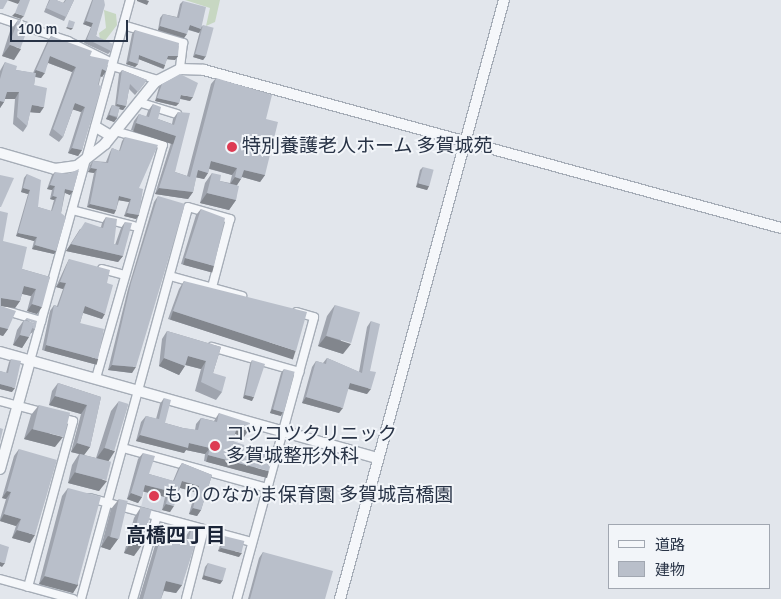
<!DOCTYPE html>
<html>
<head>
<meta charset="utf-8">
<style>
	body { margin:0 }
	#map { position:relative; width:781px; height:599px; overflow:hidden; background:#e2e6ec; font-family:Signika,"Noto Sans JP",sans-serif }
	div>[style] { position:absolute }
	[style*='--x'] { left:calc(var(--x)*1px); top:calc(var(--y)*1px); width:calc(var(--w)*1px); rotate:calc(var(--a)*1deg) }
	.built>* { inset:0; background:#d0d5de; transform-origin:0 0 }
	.green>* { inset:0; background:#c7d7c2 }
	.roads { filter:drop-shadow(1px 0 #a6adb7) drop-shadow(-1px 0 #a6adb7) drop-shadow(0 1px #a6adb7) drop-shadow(0 -1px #a6adb7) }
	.minor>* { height:8px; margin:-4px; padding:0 4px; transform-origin:4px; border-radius:4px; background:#f5f7fa }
	.tertiary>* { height:10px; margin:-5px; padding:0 5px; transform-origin:5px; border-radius:5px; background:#f5f7fa }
	.wall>* { inset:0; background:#9fa4ae }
	.shaded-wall>* { inset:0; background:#82868d; transform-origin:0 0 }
	.building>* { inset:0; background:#b9bfca; transform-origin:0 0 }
	.dots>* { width:14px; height:14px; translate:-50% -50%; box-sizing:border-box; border:2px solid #f2f5f9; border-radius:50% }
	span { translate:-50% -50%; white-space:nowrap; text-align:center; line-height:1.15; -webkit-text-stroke:4px #f2f5f9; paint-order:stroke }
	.poi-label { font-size:19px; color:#283346 }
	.left { translate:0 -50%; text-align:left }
	.neighbourhood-label { font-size:20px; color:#1a2437; font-weight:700 }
	.legend { position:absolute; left:608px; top:524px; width:162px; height:65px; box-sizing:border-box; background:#f2f5f9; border:1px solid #a1a7b1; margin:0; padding:6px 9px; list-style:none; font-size:15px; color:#283346 }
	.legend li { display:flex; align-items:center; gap:10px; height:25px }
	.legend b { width:25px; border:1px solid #a1a7b1 }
	.scale { position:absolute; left:10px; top:20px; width:118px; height:22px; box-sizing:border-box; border:2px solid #283346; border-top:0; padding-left:6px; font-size:15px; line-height:18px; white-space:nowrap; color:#283346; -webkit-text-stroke:4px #f2f5f9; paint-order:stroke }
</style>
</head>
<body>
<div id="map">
	<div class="built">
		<div style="left:148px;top:479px;width:21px;height:29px;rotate:14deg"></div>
	</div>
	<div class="green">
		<div style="clip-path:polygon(185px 0,220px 0,215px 22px,206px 26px,210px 8px)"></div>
		<div style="clip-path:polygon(104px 10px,116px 14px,117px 25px,101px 46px,99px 33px,106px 28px)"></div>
	</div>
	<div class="roads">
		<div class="minor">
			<div style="--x:0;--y:18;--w:72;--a:18.7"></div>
			<div style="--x:68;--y:41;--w:49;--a:26.6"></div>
			<div style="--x:123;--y:25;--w:63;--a:16.7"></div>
			<div style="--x:183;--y:43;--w:26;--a:97"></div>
			<div style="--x:112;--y:66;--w:48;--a:16.9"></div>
			<div style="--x:138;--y:102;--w:41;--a:17.1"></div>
			<div style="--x:72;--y:210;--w:64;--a:14.5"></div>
			<div style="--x:102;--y:269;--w:23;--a:15"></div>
			<div style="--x:170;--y:276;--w:75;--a:15.5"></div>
			<div style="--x:0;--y:309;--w:43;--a:16.3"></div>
			<div style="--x:212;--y:347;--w:91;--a:16"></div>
			<div style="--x:30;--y:361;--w:375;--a:-74.5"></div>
			<div style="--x:96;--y:378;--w:242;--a:-74"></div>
			<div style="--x:163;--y:145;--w:50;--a:-163.7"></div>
			<div style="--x:0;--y:401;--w:47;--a:14.9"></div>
			<div style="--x:123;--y:448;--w:149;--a:15.5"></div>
			<div style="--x:90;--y:498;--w:168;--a:15.2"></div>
			<div style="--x:0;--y:579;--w:76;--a:15.3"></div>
			<div style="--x:28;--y:587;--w:172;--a:-74.8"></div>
			<div style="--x:73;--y:421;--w:16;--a:-165"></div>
			<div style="--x:81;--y:599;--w:406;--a:-74.7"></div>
			<div style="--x:188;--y:207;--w:44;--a:15.9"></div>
			<div style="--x:230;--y:219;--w:70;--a:104.8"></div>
			<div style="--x:133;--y:599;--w:86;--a:-73.9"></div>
			<div style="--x:186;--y:599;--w:72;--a:-75.6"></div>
			<div style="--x:237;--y:599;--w:292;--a:-74.7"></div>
			<div style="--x:314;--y:317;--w:18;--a:-164"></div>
		</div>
		<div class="tertiary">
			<div style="--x:96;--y:127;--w:17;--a:31"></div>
			<div style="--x:0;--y:153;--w:57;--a:16.2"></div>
			<div style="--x:55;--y:169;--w:22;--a:-8"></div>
			<div style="--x:77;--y:166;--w:36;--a:-38"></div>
			<div style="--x:105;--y:144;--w:80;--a:-51.1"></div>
			<div style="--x:155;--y:82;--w:28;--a:-27"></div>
			<div style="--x:180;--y:69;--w:24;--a:2"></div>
			<div style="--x:204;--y:70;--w:598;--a:15.31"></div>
			<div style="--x:0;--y:352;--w:393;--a:15.7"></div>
			<div style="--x:0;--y:469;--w:112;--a:-74.5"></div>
			<div style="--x:340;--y:599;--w:621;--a:-74.69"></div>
		</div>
	</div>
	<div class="wall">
		<div style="clip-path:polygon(49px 0,56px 0,63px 3px,65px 0,74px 0,66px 17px,64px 21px,44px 12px)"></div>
		<div style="clip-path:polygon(92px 0,104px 0,96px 36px,111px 51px,108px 54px,84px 43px,91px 27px,83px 24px)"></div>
		<div style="clip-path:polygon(183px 1px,202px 27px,203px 25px,206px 56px,203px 60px,193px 57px,200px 31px,199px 33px,188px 30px,184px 38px,158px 30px,160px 18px,163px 14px,177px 17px,180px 4px)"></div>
		<div style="clip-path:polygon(18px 20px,14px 60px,2px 56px,10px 31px)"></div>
		<div style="clip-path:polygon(135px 30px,178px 56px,175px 60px,167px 59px,163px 69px,139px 59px,138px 64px,135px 67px,126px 64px,132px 34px)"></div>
		<div style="clip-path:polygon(51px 36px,90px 56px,106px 71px,102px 77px,101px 76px,82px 150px,78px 156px,68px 153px,81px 112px,73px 109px,63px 137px,59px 142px,49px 135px,72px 72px,48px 63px,41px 78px,35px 77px,34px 85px,40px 113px,30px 112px,27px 126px,23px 132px,13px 124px,15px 99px,5px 99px,4px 102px,0 108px,0 71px,1px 69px,5px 62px,16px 70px,33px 73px,47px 42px)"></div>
		<div style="clip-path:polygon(122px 70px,147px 80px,135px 95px,129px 89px,126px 106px,123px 110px,119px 109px,117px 118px,114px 122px,106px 119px,110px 109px,112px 105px,115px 106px,119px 74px)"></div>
		<div style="clip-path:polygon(216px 78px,266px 119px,265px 175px,260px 182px,242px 177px,237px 185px,236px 200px,229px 210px,200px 203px,205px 183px,212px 173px,220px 181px,230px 183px,232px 175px,209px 169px,208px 173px,204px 179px,196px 177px,193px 192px,188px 199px,155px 194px,171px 143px,131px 130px,134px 121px,139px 114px,146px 117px,148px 111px,153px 104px,158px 119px,172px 124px,173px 119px,178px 112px,175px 172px,187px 176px,211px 84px)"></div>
		<div style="clip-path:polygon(162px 84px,190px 101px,180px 99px,179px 103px,176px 106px,155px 101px,159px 87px)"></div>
		<div style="clip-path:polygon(125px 137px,139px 188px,139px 215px,136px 219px,124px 216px,129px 202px,119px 200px,116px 210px,114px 214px,87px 207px,94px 173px,88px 172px,90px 165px,93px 161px,106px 162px,110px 152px,112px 148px,119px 151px,122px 141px)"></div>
		<div style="clip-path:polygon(423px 167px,429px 186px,427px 190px,416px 187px,420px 170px)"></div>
		<div style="clip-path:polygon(55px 172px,73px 191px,70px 195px,65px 193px,61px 213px,56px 251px,54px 254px,32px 249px,34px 241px,16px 236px,28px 194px,21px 192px,24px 178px,27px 174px,38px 207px,51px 211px,54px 200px,50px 199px,52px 190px,47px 189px,52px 175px)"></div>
		<div style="clip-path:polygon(158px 196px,132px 373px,108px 370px,128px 289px,154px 202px)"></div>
		<div style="clip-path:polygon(201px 209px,210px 272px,181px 264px,196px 215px)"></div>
		<div style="clip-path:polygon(106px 217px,114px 244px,115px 245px,121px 228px,125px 222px,123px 256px,118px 262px,66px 251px,80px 229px,101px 227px,102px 223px)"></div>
		<div style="clip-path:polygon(3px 241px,22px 269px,50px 277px,37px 314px,27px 311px,31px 296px,22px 294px,20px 301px,15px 308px,1px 306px,8px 329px,3px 336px,0 335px)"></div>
		<div style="clip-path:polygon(69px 259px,107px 283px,102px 319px,83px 313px,80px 323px,94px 364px,42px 350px,50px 311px,54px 305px,57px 306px,63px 289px,56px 287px,66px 265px)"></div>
		<div style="clip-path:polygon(184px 281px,291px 358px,168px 319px,179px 289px)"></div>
		<div style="clip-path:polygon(335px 305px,343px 354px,318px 346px,327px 316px)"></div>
		<div style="clip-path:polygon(27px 318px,35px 329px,32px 333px,31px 333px,22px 348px,13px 345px,17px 330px,24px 320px,25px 320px)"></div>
		<div style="clip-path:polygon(371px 321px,370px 371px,367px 394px,348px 389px,339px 413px,302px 403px,312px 367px,316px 361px,323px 363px,327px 358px,359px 372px,367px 327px)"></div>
		<div style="clip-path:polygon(167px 331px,221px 347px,213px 373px,222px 392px,216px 400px,195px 391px,201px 369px,185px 365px,179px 375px,159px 366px,162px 339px)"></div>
		<div style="clip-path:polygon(11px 359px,12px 392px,0 389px,0 371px,6px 373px,9px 362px)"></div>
		<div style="clip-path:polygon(252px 360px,252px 401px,243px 398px,250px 364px)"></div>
		<div style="clip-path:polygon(284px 369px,281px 416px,270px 413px,281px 373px)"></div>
		<div style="clip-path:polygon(58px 383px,101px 397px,90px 447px,84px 455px,96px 458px,111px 411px,119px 401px,108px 461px,99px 491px,68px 483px,72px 465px,79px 454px,71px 452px,81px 414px,49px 405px,52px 391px)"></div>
		<div style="clip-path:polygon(164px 398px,165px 423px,183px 428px,195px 430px,196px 424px,201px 418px,214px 421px,219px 413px,244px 437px,235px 434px,233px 441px,264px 477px,204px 461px,205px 454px,186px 450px,184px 453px,136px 441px,141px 422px,146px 416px,156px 419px,160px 404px)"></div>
		<div style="clip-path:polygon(39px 405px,55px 447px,24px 439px,31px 415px)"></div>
		<div style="clip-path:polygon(19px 449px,30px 543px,12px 538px,16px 526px,0 521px,0 519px,6px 499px,2px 498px,14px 456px)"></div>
		<div style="clip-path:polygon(143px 453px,149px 474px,173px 481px,178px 469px,182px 463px,212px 475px,201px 510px,197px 516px,189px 514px,195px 492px,180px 488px,170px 512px,162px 510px,165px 497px,143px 491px,142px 497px,138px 503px,127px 499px,138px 459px)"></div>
		<div style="clip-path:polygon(68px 488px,78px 585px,73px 593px,39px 584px,62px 496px)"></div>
		<div style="clip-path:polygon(119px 499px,118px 539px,110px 550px,101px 547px,111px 509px)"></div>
		<div style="clip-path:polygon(141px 507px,134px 556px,124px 553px,134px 518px)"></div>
		<div style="clip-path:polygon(192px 527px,182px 585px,176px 593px,164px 591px,161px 599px,139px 599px,156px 542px,162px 533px,185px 540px,186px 536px)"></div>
		<div style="clip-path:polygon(224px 536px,239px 557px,218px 551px,222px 540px)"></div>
		<div style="clip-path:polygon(263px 552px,325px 599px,248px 599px,259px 558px)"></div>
		<div style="clip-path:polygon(208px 563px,223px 580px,220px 584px,202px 579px,205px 567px)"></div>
	</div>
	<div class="shaded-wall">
		<div style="clip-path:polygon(7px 0,21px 0,18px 4px)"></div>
		<div style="clip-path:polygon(137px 0,146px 0,149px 1px,147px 5px,137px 1px)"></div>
		<div style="clip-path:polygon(15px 13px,24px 16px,21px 19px,12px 16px)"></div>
		<div style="clip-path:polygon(86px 21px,93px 23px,91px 27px,83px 24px)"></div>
		<div style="clip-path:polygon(190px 25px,201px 29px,199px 33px,187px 29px)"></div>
		<div style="clip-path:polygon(160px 26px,187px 34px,184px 38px,158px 30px)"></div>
		<div style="clip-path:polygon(67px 27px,73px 28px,71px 30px,66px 28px)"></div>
		<div style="clip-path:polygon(10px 45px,21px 49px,14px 60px,2px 56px)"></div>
		<div style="clip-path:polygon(196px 54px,206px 56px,203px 60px,193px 57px)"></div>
		<div style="left:139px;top:55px;width:28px;height:4px;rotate:21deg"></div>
		<div style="clip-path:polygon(50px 56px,76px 67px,72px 72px,46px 62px)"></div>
		<div style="clip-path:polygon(168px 56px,178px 56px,175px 60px,165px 59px)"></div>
		<div style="clip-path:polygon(129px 61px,138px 64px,135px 67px,126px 64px)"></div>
		<div style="clip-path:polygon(102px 69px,106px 71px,102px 77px,98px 75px)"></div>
		<div style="clip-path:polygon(36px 70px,45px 73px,41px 78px,32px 76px)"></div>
		<div style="clip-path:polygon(7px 92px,19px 92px,15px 99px,3px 99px)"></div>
		<div style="clip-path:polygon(181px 95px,193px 97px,190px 101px,178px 98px)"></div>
		<div style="clip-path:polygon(157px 98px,179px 103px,176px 106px,155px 101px)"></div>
		<div style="clip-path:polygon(0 101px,4px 102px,0 108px)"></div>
		<div style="clip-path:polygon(75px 103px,85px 107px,81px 112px,71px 109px)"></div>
		<div style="clip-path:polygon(117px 104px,126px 106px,123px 110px,115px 108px)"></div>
		<div style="clip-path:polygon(32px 105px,44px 107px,40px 113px,27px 112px)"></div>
		<div style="clip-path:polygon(109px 115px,117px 118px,114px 122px,106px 119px)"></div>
		<div style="left:136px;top:123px;width:42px;height:9px;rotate:18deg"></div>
		<div style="clip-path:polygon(72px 148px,82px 150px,78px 156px,68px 153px)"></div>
		<div style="clip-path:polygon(211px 161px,237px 168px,232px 175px,207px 168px)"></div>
		<div style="clip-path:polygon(91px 168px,97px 169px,94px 173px,88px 172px)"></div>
		<div style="clip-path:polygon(198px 170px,208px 173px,204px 179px,194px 177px)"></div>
		<div style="clip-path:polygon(244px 170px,265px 175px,260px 182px,239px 176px)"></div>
		<div style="clip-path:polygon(235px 177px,241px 179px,237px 185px,230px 184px)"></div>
		<div style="clip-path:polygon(418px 183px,429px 186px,427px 190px,416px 187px)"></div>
		<div style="clip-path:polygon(50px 185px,55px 186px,52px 190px,47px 189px)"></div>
		<div style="clip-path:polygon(23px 188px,30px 190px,28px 194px,21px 192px)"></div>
		<div style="clip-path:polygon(159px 188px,193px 192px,188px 199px,155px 194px)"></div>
		<div style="clip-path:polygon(65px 189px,73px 191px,70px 195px,63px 192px)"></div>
		<div style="clip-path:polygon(207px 193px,236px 200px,229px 210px,200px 203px)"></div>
		<div style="clip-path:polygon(53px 196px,57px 197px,54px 200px,50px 199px)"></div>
		<div style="clip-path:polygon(119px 196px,131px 199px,129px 202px,117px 200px)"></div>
		<div style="clip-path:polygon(90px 204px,116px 210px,114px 214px,87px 207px)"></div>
		<div style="clip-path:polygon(127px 213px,139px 215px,136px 219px,124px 216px)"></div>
		<div style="clip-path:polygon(18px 233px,37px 237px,34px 241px,16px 236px)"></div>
		<div style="clip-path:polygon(71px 244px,123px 256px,118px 262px,66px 251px)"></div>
		<div style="clip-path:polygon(35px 245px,56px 251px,54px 254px,32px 249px)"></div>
		<div style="left:185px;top:258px;width:30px;height:7px;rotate:15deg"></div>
		<div style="clip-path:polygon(60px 282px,66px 283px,63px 289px,56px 287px)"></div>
		<div style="clip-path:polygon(24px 286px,36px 289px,31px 296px,19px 293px)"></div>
		<div style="clip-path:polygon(1px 298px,20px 301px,15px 308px,0 306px)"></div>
		<div style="clip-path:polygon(32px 304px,42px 307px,37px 314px,27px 311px)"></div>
		<div style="clip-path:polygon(85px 306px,105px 314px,102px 319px,81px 312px)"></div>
		<div style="left:173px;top:311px;width:129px;height:9px;rotate:18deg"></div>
		<div style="clip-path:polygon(0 327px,8px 329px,3px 336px,0 335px)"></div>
		<div style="clip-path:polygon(20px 335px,29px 337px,22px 348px,13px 345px)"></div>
		<div style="clip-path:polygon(326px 336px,351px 344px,343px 354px,318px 346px)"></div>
		<div style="left:46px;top:345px;width:54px;height:6px;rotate:15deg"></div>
		<div style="clip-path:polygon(188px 356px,206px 361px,201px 369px,182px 364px)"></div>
		<div style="clip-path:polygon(164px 358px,185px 366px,179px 375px,159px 366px)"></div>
		<div style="clip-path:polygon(112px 365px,136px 367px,132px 373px,108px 370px)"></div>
		<div style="clip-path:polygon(350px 383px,371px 389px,367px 394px,346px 388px)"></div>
		<div style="clip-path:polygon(0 384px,15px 388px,12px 392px,0 389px)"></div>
		<div style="clip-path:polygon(245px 395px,254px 397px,252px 401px,243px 398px)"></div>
		<div style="clip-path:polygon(55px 396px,87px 405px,81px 414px,49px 405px)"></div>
		<div style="clip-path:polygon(306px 397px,343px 408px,339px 413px,302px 403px)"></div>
		<div style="clip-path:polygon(272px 409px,283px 412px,281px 416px,270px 413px)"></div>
		<div style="clip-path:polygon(237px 427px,248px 431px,244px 437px,233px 433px)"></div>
		<div style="clip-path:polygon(32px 429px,63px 437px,55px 447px,24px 439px)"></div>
		<div style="clip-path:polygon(140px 435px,189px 443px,210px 448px,205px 454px,186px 450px,184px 453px,136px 441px)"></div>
		<div style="clip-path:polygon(77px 443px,90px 447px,84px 455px,71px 452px)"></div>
		<div style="clip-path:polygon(104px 448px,115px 451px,108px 462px,96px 459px)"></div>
		<div style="left:208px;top:455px;width:63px;height:7px;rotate:15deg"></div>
		<div style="clip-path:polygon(75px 472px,107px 481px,99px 491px,68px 483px)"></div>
		<div style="clip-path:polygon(182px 481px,199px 486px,195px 492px,177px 487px)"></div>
		<div style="clip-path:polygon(145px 485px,169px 491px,165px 497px,141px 491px)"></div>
		<div style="clip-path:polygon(7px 491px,11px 492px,6px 499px,2px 498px)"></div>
		<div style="clip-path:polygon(131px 493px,142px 497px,138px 503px,127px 499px)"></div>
		<div style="clip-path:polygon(166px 504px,174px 506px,170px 512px,162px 510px)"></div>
		<div style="clip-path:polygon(193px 508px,201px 510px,197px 516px,189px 514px)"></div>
		<div style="clip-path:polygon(4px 514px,21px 519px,16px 526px,0 521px)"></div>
		<div style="clip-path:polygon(17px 530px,35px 535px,30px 543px,12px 538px)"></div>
		<div style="clip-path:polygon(108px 536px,118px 539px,110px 550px,101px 547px)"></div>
		<div style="clip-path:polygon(131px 542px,142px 545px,134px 556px,124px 553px)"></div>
		<div style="clip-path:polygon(221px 548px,242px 553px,239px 557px,218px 551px)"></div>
		<div style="clip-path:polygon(0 562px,5px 563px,2px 567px,0 566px)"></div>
		<div style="clip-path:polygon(204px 575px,223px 580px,220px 584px,202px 579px)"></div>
		<div style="clip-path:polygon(45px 576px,78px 585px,73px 593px,39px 584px)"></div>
		<div style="clip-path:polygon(166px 581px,182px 585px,176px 593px,160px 590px)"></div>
	</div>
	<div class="building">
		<div style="clip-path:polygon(0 0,8px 0,3px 9px,0 9px)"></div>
		<div style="clip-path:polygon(20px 0,30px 0,24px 16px,15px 13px)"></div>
		<div style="clip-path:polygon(50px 0,56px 0,64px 3px,66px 0,74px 0,66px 17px,46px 8px)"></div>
		<div style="clip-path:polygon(93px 0,104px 0,105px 5px,96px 36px,113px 44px,111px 51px,87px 39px,93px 23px,86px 21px)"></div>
		<div style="clip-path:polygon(183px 1px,206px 7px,201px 29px,190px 25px,187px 34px,160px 26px,163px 14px,179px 18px)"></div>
		<div style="left:18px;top:20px;width:12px;height:26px;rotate:20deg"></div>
		<div style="clip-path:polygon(69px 20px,75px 22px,73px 28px,67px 27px)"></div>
		<div style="left:203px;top:25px;width:11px;height:30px;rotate:15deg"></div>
		<div style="clip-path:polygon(135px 30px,179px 43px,178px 56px,168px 56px,165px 65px,139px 55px,138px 64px,129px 61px)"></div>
		<div style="clip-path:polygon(51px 36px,92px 51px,90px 56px,109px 60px,106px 71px,102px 69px,98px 85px,102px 86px,82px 150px,72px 148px,85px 107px,75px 103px,63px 137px,53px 129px,76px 67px,50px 56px,45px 73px,36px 70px)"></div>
		<div style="clip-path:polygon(5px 62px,17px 66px,16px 70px,36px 73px,34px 85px,47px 88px,44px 107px,32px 105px,27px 126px,17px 117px,19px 92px,7px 92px,4px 102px,0 101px,0 79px)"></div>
		<div style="clip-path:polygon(122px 70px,147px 80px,138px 92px,130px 84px,126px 106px,117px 104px)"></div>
		<div style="clip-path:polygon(180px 74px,198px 83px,193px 97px,181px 95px,179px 103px,157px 98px,162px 84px)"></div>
		<div style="clip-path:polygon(216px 78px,272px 95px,266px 119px,278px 122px,265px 175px,244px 170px,241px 179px,235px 177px,237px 168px,211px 161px,208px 173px,198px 170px,193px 192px,159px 188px,176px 136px,136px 123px,139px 114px,149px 117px,153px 104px,161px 107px,158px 119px,174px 125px,178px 112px,190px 113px,175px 172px,190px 177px)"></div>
		<div style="left:112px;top:105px;width:8px;height:10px;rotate:14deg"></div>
		<div style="clip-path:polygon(125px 137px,158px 145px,139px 188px,143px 189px,139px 215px,127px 213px,131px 199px,119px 196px,116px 210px,90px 204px,97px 169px,91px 168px,93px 161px,108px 163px,112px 148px,120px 151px)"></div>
		<div style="left:423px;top:167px;width:11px;height:17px;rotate:15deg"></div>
		<div style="clip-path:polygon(79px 169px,73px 191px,65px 189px,61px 213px,66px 217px,56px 251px,35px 245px,37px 237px,18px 233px,30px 190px,23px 188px,27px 174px,41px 180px,38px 207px,52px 211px,57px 197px,53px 196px,55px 186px,50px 185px,55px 172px,68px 174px)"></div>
		<div style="clip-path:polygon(212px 173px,221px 175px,220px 181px,239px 186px,236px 200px,207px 193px)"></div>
		<div style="clip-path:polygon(0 175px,14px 178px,1px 207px,0 207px)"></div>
		<div style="clip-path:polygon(158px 196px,185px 204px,136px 367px,112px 365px,131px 283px)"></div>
		<div style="clip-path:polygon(201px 209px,225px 218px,214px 266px,185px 258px)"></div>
		<div style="clip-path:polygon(0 211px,8px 213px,3px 241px,27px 247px,22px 269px,50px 277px,42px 307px,32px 304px,36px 289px,24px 286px,20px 301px,1px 298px,1px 306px,16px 311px,8px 329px,0 327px)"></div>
		<div style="clip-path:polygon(106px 217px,117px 219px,114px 244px,118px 245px,125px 222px,132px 223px,123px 256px,71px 244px,85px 222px,103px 228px)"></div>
		<div style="clip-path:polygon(69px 259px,110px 270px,107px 283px,113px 285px,105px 314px,85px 306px,80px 323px,104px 329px,98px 359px,46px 345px,54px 305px,58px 307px,66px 283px,60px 282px)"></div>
		<div style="clip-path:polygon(184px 281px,307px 312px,296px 351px,173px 311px)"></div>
		<div style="left:335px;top:305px;width:26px;height:32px;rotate:16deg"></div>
		<div style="clip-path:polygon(27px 318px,37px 321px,35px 329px,32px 328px,34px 323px,26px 320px)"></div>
		<div style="clip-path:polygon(24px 320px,34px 323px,29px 337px,20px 335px)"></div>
		<div style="clip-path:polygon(371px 321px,380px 324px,370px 371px,376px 372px,371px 389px,350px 383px,343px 408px,306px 397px,316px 361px,326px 364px,327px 358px,362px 373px)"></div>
		<div style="clip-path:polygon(167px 331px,221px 347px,213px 373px,226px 377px,222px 392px,201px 382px,206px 361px,188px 356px,185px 366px,164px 358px)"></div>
		<div style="clip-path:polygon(11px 359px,21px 361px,15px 388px,0 384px,0 371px,8px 373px)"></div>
		<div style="clip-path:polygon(252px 360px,265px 364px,254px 397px,245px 395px)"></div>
		<div style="left:284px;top:369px;width:11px;height:42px;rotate:15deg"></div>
		<div style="clip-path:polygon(58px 383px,101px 397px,90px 447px,77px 443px,87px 405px,55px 396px)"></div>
		<div style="clip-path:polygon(164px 398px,171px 400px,165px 423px,183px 428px,198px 430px,201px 418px,217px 422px,219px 413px,250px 423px,248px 431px,237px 427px,233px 441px,273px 455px,269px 471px,208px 455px,210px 448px,189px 443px,188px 448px,140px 435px,146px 416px,159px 419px)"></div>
		<div style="left:119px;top:401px;width:10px;height:49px;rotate:17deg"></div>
		<div style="left:39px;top:405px;width:32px;height:25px;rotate:14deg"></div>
		<div style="clip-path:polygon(0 428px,3px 429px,0 442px)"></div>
		<div style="clip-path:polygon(19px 449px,57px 460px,35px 535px,17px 530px,21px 519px,4px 514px,11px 492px,7px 491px)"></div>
		<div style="clip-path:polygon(143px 453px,155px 456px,149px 474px,174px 481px,182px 463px,212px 475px,201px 510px,193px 508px,199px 486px,182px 481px,174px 506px,166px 504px,169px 491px,145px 485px,142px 497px,131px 493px)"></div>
		<div style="left:80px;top:454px;width:32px;height:19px;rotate:14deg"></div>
		<div style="left:68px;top:488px;width:34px;height:91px;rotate:15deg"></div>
		<div style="left:119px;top:499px;width:9px;height:39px;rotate:13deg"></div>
		<div style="left:141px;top:507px;width:11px;height:36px;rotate:15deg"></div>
		<div style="clip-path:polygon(192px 527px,200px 529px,182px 585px,166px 581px,161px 599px,143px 599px,162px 533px,188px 541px)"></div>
		<div style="left:224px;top:536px;width:21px;height:12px;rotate:14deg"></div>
		<div style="clip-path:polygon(0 544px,9px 547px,5px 563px,0 562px)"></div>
		<div style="clip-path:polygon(263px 552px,333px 571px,325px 599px,250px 599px)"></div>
		<div style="left:208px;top:563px;width:19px;height:13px;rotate:16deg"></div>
	</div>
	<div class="dots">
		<div style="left:232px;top:147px;background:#dd3b53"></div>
		<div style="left:215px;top:446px;background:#dd3b53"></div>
		<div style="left:154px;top:496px;background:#dd3b53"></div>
	</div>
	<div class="poi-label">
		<span class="left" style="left:242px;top:147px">特別養護老人ホーム 多賀城苑</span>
		<span class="left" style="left:226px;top:446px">コツコツクリニック<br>多賀城整形外科</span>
		<span class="left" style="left:164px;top:496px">もりのなかま保育園 多賀城高橋園</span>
	</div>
	<div class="neighbourhood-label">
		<span style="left:176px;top:535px">高橋四丁目</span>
	</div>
	<ul class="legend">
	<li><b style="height:6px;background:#f5f7fa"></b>道路</li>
	<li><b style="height:14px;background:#b9bfca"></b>建物</li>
	</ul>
	<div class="scale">100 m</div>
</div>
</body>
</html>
